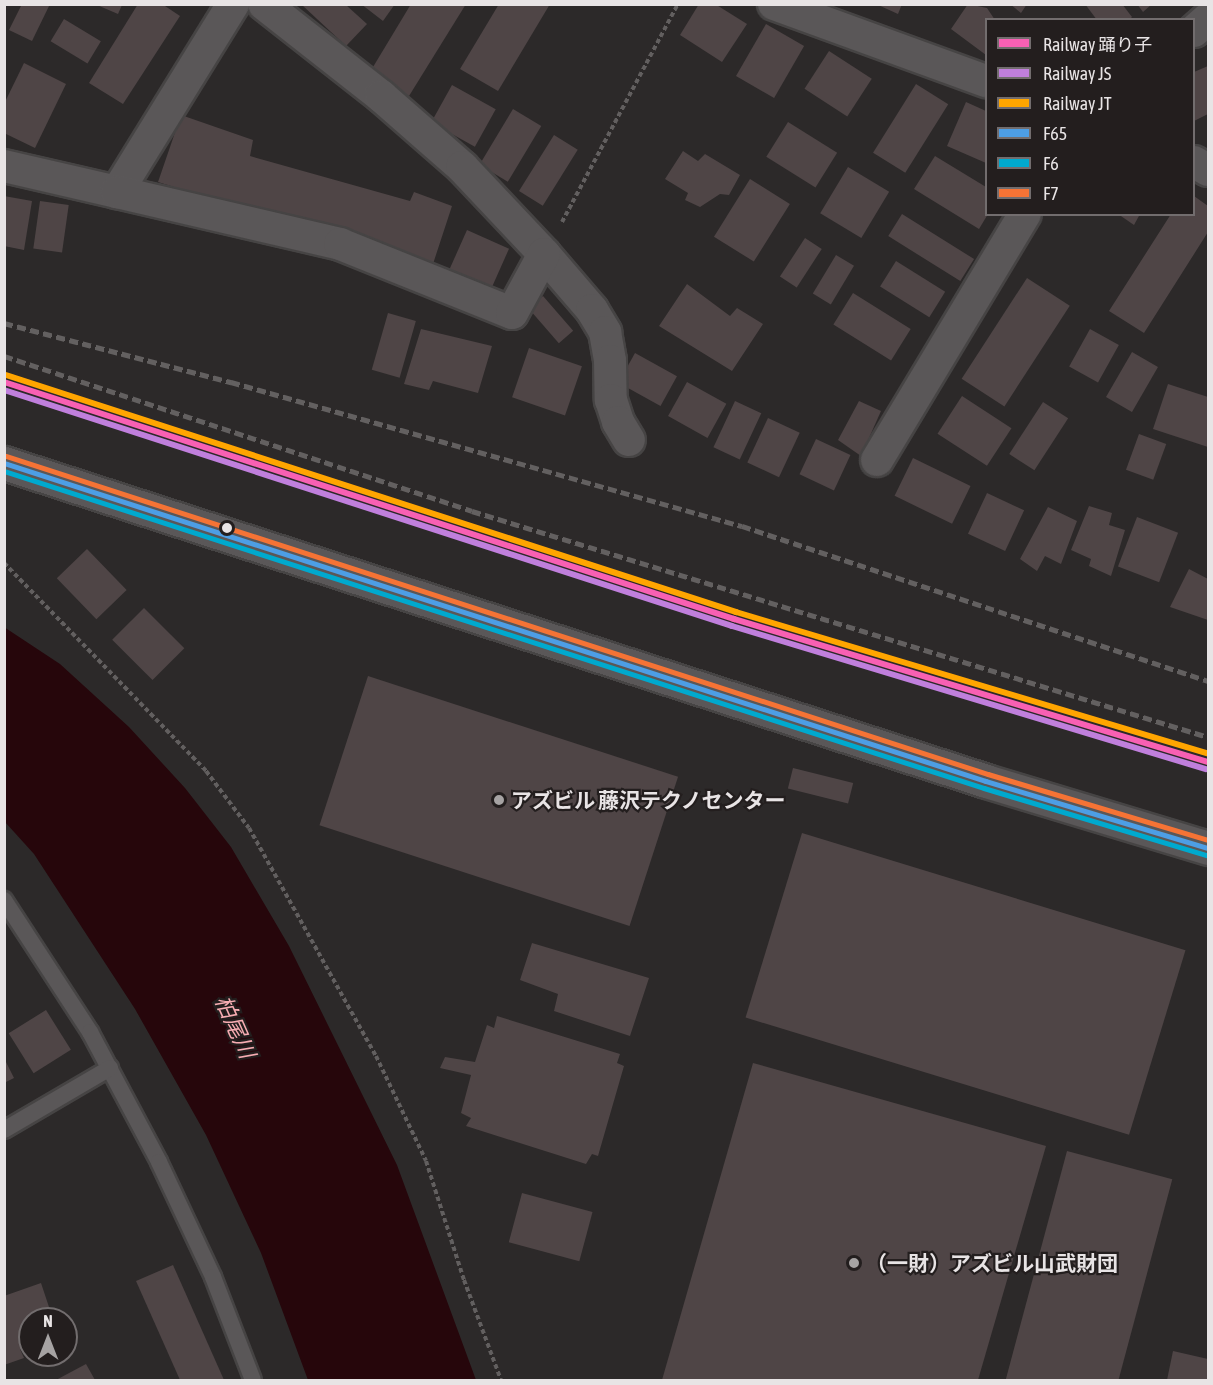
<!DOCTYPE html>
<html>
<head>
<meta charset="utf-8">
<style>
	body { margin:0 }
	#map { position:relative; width:1213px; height:1385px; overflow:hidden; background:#2c2929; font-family:"Asap Condensed","Noto Sans JP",sans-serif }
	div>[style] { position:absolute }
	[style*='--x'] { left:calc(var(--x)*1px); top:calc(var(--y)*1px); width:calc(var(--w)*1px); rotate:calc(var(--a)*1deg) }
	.water>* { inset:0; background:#26060b }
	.building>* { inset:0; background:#4f4546; transform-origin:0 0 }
	.path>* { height:4px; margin-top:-2px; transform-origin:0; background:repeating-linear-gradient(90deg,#625f5f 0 4.5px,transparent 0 7.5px) }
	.roads { filter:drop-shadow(2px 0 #464444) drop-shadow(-2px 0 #464444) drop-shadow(0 2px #464444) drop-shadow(0 -2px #464444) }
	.service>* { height:16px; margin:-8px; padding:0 8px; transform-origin:8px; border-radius:8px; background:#5a5758 }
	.minor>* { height:32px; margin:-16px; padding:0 16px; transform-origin:16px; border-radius:16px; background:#5a5758 }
	.tertiary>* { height:33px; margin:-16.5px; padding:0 16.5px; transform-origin:16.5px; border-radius:16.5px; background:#5a5758 }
	.rail>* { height:4.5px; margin-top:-2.25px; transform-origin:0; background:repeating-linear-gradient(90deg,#636060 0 9px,transparent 0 13.5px) }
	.bus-1>* { height:4.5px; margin:-2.25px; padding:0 2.25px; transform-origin:2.25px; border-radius:2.25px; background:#4d9ee5 }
	.bus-2>* { height:4.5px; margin:-2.25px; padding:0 2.25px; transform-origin:2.25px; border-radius:2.25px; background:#00a9ce }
	.bus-3>* { height:4.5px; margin:-2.25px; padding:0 2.25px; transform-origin:2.25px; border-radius:2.25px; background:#f57335 }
	.rail-1>* { height:6px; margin:-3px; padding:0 3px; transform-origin:3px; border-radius:3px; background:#f860b3 }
	.rail-2>* { height:6px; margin:-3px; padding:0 3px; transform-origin:3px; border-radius:3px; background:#c07fdc }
	.rail-3>* { height:6px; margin:-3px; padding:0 3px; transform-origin:3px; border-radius:3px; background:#ffa500 }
	.dots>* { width:16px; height:16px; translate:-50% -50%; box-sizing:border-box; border:3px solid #231e1e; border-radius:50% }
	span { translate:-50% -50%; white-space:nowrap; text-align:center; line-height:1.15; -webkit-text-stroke:4.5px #231e1e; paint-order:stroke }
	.poi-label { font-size:21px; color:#e8e4e5; font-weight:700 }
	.left { translate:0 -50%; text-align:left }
	.water-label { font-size:22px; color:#f7acb2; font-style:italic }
	.frame { position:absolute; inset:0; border:6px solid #e8e4e5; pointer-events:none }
	.legend { position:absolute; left:985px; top:18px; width:210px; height:198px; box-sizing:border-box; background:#231e1e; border:2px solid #726d6e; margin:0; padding:8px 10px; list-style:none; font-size:18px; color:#e8e4e5 }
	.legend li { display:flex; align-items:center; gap:12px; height:30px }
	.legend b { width:30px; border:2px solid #726d6e }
	.north { position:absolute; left:18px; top:1307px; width:60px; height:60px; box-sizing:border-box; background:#231e1e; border:2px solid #726d6e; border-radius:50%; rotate:0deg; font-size:16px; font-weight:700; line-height:24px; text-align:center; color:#e8e4e5 }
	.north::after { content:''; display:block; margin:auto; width:21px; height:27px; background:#a6a3a3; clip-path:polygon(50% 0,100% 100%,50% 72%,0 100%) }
</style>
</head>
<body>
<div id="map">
	<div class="water">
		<div style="clip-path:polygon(4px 627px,60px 664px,129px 727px,185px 788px,231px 847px,289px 946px,397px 1165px,476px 1380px,308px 1380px,261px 1253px,206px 1135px,135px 1009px,34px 854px,5px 822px)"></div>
	</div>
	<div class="building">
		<div style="clip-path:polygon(22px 4px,50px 4px,32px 41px,9px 30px)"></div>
		<div style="clip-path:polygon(138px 4px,162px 4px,180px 16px,123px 104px,89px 83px)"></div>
		<div style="clip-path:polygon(361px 4px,395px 4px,383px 21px)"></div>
		<div style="clip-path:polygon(411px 4px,466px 4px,409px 96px,370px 72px)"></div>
		<div style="clip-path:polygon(499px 4px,550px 4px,498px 91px,460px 69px)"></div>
		<div style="clip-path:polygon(699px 4px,715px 4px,747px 24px,722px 62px,680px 35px)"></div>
		<div style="clip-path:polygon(876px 4px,902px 4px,898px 14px)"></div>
		<div style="clip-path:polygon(968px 4px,987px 8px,995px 20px,986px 20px,986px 55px,951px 29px)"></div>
		<div style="clip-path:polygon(1010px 4px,1027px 4px,1021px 13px)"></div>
		<div style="clip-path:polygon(1085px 4px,1122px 4px,1132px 17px,1129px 20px,1097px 20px)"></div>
		<div style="clip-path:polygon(1137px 4px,1152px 4px,1143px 12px)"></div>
		<div style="clip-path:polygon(97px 5px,122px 5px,118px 14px)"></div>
		<div style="clip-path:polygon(302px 5px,346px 5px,367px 24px,346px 46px)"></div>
		<div style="left:64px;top:19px;width:43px;height:26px;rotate:31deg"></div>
		<div style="left:766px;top:24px;width:44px;height:60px;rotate:30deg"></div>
		<div style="left:829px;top:51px;width:51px;height:45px;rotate:33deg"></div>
		<div style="clip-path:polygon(24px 63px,66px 84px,35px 148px,4px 133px,4px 104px)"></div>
		<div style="clip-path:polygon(1208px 66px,1208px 114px,1194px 121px,1194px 72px)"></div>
		<div style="left:916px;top:84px;width:38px;height:81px;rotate:32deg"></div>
		<div style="left:452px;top:85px;width:50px;height:43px;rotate:29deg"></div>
		<div style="clip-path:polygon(966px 102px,986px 111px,986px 163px,947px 146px)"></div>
		<div style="left:513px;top:109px;width:33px;height:65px;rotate:31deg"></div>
		<div style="clip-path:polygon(181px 115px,253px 140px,250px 156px,410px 201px,414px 192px,452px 206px,432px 267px,158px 182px)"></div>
		<div style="left:788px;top:122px;width:58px;height:41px;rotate:32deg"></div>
		<div style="left:554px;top:135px;width:28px;height:66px;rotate:32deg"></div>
		<div style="clip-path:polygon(683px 151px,698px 161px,705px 154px,740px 175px,729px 195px,720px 194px,700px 207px,685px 200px,688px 193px,665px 179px)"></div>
		<div style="clip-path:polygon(935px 156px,986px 187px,988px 214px,979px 229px,914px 189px)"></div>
		<div style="left:848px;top:167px;width:48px;height:54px;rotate:31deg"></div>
		<div style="left:750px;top:179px;width:47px;height:68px;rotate:32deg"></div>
		<div style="clip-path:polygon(4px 196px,32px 201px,24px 250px,4px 246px)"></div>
		<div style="clip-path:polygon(1194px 196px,1208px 206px,1208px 232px,1144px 333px,1109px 311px,1171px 214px,1194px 214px)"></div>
		<div style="left:40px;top:201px;width:29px;height:48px;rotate:8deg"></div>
		<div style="left:902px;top:214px;width:85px;height:26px;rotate:32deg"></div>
		<div style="clip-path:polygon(1118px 214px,1140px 214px,1134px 225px)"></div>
		<div style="left:467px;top:230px;width:46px;height:46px;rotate:24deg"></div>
		<div style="left:805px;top:238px;width:20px;height:46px;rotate:33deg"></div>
		<div style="left:836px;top:255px;width:21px;height:45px;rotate:31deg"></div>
		<div style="left:896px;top:261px;width:58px;height:30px;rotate:32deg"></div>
		<div style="left:1027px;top:278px;width:51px;height:120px;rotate:33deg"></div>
		<div style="clip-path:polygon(687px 284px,730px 316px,737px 308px,763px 324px,732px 371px,659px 326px)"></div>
		<div style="left:853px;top:293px;width:68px;height:37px;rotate:32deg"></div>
		<div style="left:543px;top:296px;width:46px;height:19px;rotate:49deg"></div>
		<div style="left:388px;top:313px;width:29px;height:59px;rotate:16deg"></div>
		<div style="clip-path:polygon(421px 329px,492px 346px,478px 393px,433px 381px,429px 390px,404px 384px)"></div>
		<div style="left:1090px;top:329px;width:33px;height:43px;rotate:29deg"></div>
		<div style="left:529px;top:348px;width:56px;height:52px;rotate:19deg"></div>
		<div style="left:1132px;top:352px;width:30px;height:52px;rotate:30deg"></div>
		<div style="left:635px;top:353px;width:48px;height:34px;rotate:29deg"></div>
		<div style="left:687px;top:382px;width:45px;height:39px;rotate:29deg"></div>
		<div style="clip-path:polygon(1168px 384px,1208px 397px,1208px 447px,1153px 429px)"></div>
		<div style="left:962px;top:396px;width:59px;height:45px;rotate:33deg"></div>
		<div style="left:735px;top:401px;width:29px;height:51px;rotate:25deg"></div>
		<div style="clip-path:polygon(859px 401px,881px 411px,861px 456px,838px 440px)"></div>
		<div style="left:1043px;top:402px;width:30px;height:62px;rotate:33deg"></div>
		<div style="left:768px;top:418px;width:35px;height:49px;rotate:25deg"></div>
		<div style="left:1139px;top:434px;width:29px;height:38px;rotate:20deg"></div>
		<div style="left:816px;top:439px;width:38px;height:39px;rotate:25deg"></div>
		<div style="left:913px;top:458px;width:64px;height:42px;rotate:26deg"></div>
		<div style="left:987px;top:493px;width:41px;height:45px;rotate:25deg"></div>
		<div style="clip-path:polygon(1089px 506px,1112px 513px,1109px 525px,1125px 530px,1111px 576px,1089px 566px,1091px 559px,1071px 550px)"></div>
		<div style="clip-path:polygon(1048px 507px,1077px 521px,1061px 564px,1045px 556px,1037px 571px,1020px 559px)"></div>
		<div style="left:1137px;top:517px;width:44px;height:53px;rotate:21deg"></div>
		<div style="left:87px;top:549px;width:57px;height:42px;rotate:46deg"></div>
		<div style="clip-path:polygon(1189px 569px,1208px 579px,1208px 620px,1170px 607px)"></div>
		<div style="left:144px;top:608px;width:57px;height:45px;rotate:45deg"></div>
		<div style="left:368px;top:676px;width:326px;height:157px;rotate:18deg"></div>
		<div style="left:793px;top:768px;width:62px;height:21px;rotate:14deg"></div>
		<div style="left:802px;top:833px;width:401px;height:193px;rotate:17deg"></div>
		<div style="clip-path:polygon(532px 943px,649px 978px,630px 1036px,554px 1011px,558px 994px,520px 980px)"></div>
		<div style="left:46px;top:1010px;width:47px;height:44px;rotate:58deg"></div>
		<div style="clip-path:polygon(497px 1016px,620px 1054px,617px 1063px,624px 1066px,598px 1156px,592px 1154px,586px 1164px,466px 1126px,471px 1118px,461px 1113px,471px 1075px,440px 1068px,445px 1057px,475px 1062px,487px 1025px,494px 1028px)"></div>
		<div style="clip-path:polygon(4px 1058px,14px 1078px,4px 1083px)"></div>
		<div style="clip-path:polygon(753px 1063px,1046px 1146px,978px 1380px,662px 1380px)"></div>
		<div style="left:1067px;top:1151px;width:109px;height:238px;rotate:15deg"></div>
		<div style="left:522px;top:1193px;width:73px;height:51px;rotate:15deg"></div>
		<div style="clip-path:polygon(173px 1265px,224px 1380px,180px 1380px,136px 1281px)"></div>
		<div style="clip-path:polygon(41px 1283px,53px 1319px,30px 1319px,30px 1346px,20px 1349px,24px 1358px,4px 1365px,4px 1296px)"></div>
		<div style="clip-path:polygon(1173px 1351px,1208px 1359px,1208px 1380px,1167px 1380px)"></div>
		<div style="clip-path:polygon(86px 1364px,95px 1380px,56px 1380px)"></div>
	</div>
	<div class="path">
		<div style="--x:562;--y:222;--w:247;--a:-62"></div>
		<div style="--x:4;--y:563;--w:290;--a:45.8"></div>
		<div style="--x:206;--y:771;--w:71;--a:53"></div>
		<div style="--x:249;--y:828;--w:261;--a:60.9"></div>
		<div style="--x:376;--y:1056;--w:116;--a:64.5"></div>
		<div style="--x:426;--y:1161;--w:125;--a:72.3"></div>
		<div style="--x:464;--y:1280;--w:107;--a:69.7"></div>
	</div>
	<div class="roads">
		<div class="service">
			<div style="--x:4;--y:900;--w:158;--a:56.9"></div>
			<div style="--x:90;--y:1032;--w:147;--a:62"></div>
			<div style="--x:159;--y:1162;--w:127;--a:64.8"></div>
			<div style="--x:213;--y:1277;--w:110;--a:68.8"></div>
			<div style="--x:4;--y:1130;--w:123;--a:-30.3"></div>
		</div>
		<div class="minor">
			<div style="--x:264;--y:4;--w:149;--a:38.2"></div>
			<div style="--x:381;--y:96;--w:108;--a:41.2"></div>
			<div style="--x:462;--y:167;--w:120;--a:46.7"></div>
			<div style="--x:544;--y:254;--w:74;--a:49.4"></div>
			<div style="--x:592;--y:310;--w:26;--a:59"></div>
			<div style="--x:605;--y:332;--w:29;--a:80"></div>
			<div style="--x:610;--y:361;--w:39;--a:89"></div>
			<div style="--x:611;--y:400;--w:23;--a:72"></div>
			<div style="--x:618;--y:422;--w:21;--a:59"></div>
			<div style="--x:774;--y:4;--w:226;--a:20"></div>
			<div style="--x:1194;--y:31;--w:18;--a:-41"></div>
			<div style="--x:1194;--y:162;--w:16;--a:30"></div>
			<div style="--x:4;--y:166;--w:116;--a:13"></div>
			<div style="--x:117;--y:192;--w:221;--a:-58.3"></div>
			<div style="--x:117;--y:192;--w:229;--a:13.1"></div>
			<div style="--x:340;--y:244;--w:185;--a:21.9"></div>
			<div style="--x:512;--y:313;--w:67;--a:-61.5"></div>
			<div style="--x:877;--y:460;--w:287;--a:-59"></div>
		</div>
		<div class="tertiary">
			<div style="--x:4;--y:463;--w:1032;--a:17.94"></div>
			<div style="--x:986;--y:781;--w:232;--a:16.8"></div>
		</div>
	</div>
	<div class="rail">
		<div style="--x:4;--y:323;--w:235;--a:14.6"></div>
		<div style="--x:231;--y:382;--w:531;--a:15.74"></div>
		<div style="--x:742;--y:526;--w:491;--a:18.4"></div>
		<div style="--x:4;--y:356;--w:493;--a:18.3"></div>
		<div style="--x:472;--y:511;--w:770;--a:17.07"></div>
	</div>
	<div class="bus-1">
		<div style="--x:4;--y:463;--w:1032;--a:17.94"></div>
		<div style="--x:986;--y:781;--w:232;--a:16.8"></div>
	</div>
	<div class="bus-2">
		<div style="--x:4;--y:471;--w:1030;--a:17.92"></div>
		<div style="--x:984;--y:788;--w:232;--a:16.8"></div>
	</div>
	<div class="bus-3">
		<div style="--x:6;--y:456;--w:1032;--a:17.94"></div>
		<div style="--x:988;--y:774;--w:230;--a:16.7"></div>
	</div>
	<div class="rail-1">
		<div style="--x:4;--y:382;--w:768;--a:17.99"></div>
		<div style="--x:734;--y:619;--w:495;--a:16.8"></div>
	</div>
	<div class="rail-2">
		<div style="--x:4;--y:390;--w:765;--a:17.96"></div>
		<div style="--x:732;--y:626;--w:495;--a:16.8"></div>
	</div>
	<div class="rail-3">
		<div style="--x:6;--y:375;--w:768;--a:17.99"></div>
		<div style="--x:736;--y:612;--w:493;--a:16.7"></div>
	</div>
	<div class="dots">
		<div style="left:227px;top:528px;background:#e8e4e5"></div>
		<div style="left:499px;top:800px;background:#a6a3a3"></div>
		<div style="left:854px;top:1263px;background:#a6a3a3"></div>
	</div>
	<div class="poi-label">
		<span class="left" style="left:511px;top:800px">アズビル 藤沢テクノセンター</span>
		<span class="left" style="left:866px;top:1263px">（一財）アズビル山武財団</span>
	</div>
	<div class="water-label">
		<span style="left:235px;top:1027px;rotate:66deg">柏尾川</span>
	</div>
	<div class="frame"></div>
	<ul class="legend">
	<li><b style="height:8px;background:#f860b3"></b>Railway 踊り子</li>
	<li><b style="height:8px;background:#c07fdc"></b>Railway JS</li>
	<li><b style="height:8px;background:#ffa500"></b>Railway JT</li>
	<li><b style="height:8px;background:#4d9ee5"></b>F65</li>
	<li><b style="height:8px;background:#00a9ce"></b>F6</li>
	<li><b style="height:8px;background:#f57335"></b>F7</li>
	</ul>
	<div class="north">N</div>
</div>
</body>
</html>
